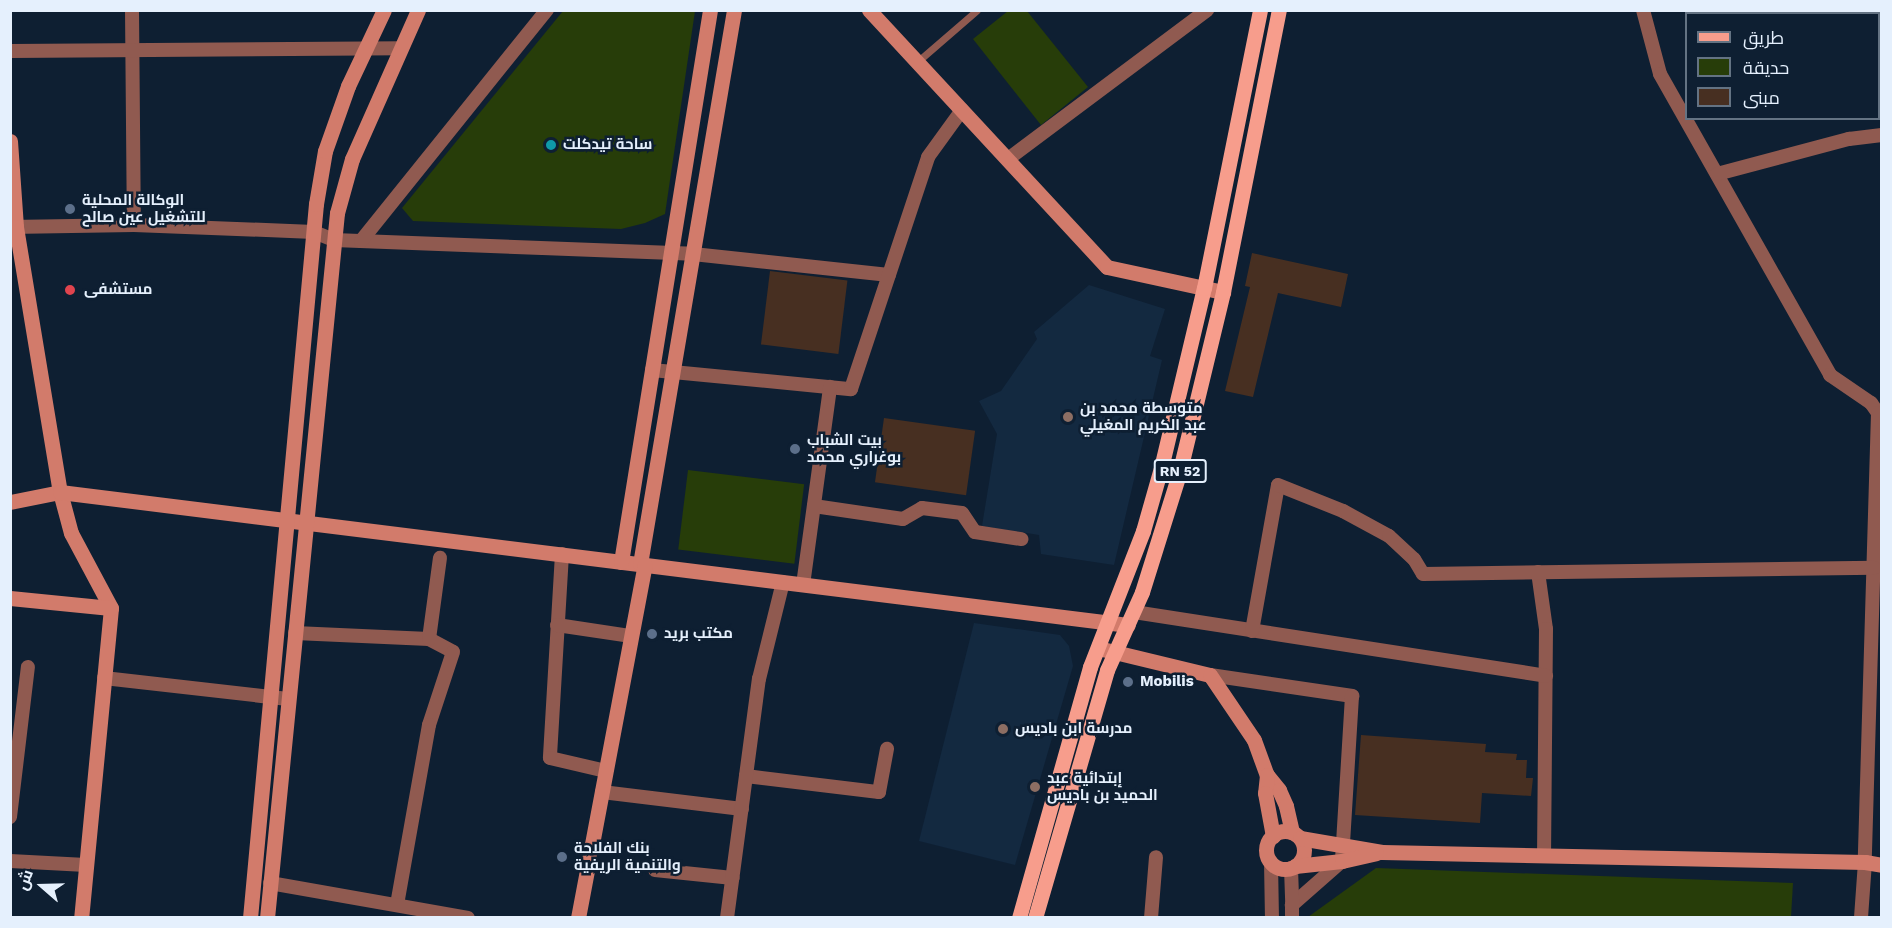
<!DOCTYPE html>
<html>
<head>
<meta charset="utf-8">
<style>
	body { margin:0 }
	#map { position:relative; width:1892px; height:928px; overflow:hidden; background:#0e1f32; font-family:"Work Sans",Cairo,sans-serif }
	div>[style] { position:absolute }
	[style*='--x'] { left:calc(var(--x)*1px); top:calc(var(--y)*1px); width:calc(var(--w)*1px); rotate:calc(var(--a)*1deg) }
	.built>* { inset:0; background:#132940 }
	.green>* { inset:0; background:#273d09; transform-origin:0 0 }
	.building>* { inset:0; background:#472f21; transform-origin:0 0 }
	.lane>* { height:7px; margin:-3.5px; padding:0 3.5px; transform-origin:3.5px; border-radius:3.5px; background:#905a50 }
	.street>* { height:14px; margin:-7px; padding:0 7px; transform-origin:7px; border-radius:7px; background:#905a50 }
	.secondary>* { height:15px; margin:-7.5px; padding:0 7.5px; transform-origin:7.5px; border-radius:7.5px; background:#d27b6b }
	.secondary>.ring { margin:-7.5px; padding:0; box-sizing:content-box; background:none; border:15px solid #d27b6b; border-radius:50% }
	.primary>* { height:15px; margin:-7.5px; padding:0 7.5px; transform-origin:7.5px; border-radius:7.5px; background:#f79d8c }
	.dots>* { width:16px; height:16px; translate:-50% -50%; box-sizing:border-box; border:3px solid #0e1f32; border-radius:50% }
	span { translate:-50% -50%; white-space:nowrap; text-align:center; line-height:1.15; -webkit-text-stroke:5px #0e1f32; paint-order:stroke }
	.shield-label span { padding:2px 4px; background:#0e1f32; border:2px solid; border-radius:4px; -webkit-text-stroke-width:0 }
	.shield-label { font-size:14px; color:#e5f0fd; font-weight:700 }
	.poi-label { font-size:15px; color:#e5f0fd; font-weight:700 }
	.left { translate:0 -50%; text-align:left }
	.frame { position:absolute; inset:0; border:12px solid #e5f0fd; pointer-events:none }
	.legend { position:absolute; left:1685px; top:12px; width:195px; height:108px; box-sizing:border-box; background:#0e1f32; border:2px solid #647383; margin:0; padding:8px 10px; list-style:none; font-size:18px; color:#e5f0fd }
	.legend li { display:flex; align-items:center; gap:12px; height:30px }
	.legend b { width:30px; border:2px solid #647383 }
	.north { position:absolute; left:12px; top:856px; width:60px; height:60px; -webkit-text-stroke:4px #0e1f32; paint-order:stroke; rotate:290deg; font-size:16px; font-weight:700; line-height:24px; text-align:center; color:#e5f0fd }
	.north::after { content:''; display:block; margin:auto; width:21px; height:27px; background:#e5f0fd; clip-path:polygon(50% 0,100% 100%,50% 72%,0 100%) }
</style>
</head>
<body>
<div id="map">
	<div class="built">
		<div style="clip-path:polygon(1089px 285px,1165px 309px,1150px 356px,1162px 360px,1114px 565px,1041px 554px,1039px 535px,982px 526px,997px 434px,979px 401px,1001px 391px,1037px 339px,1034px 332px)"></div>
		<div style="clip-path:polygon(974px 623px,1060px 635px,1069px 646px,1073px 666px,1015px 865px,919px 841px)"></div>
	</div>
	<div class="green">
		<div style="clip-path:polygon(563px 11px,695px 11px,665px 214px,645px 223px,621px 229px,413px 221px,402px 208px)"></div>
		<div style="clip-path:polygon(1008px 11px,1027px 11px,1088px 87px,1041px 125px,973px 39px)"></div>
		<div style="left:688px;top:470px;width:117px;height:80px;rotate:7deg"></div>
		<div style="clip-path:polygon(1376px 868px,1793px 883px,1791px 917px,1308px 917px)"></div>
	</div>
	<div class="building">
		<div style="clip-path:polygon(1252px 253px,1348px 274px,1341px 307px,1278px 293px,1253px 397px,1225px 391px,1250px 287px,1245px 286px)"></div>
		<div style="left:770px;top:271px;width:78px;height:74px;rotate:7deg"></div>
		<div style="left:884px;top:418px;width:92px;height:65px;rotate:8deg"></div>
		<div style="clip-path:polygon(1361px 735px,1486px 744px,1485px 752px,1517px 754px,1516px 760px,1527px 760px,1526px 778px,1533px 778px,1531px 796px,1482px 793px,1480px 823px,1355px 815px)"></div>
	</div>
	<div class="lane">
		<div style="--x:917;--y:62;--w:79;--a:-40.9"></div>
	</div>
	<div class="street">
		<div style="--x:132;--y:10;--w:215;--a:89.5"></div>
		<div style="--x:1643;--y:10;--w:66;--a:75.1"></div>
		<div style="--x:1660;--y:74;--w:346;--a:60.5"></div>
		<div style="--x:1830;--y:375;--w:50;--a:34.3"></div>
		<div style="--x:1871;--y:403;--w:12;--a:55"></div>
		<div style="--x:1878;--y:413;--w:449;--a:91.7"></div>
		<div style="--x:1865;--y:862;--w:56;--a:94.1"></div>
		<div style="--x:10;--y:51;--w:391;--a:-0.4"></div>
		<div style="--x:1008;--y:159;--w:249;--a:-36.8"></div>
		<div style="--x:1717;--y:174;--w:137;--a:-14.9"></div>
		<div style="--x:1849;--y:139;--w:33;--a:-7"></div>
		<div style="--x:10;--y:227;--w:124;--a:-0.9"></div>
		<div style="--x:134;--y:225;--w:180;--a:2.2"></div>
		<div style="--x:314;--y:232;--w:22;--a:22"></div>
		<div style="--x:334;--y:240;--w:359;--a:2.2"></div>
		<div style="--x:693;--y:254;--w:197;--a:6.1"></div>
		<div style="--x:361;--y:241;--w:297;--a:-51.2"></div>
		<div style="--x:652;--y:370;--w:200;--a:5.5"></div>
		<div style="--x:851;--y:389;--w:244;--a:-71.6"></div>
		<div style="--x:928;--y:157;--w:58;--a:-54.1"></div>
		<div style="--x:814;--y:506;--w:90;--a:8.3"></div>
		<div style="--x:903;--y:519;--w:22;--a:-30"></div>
		<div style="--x:922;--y:508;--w:40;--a:7.1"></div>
		<div style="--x:962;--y:513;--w:23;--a:56"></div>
		<div style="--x:975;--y:532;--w:47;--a:8.7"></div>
		<div style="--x:562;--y:554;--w:204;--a:93.4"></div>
		<div style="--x:550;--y:758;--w:57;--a:13.1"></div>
		<div style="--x:1538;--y:572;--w:58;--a:82"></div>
		<div style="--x:1546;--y:629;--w:226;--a:90.5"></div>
		<div style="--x:803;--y:585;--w:200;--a:-82.2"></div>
		<div style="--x:1134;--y:612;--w:417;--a:8.8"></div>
		<div style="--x:557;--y:625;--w:75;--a:8.5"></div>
		<div style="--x:1252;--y:631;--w:148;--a:-79.9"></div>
		<div style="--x:1278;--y:485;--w:70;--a:21.8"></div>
		<div style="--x:1343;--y:511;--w:52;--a:28.5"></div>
		<div style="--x:1389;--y:536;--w:34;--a:43"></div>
		<div style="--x:1414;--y:559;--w:17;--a:59"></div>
		<div style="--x:1423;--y:574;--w:451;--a:-0.8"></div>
		<div style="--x:295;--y:633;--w:134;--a:2.6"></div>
		<div style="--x:429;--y:639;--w:27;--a:28"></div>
		<div style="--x:453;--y:652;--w:77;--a:108.2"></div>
		<div style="--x:429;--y:725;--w:182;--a:100.1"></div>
		<div style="--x:429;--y:639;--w:82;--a:-82.3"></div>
		<div style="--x:1210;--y:675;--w:144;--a:8.4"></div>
		<div style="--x:1352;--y:696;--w:165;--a:93.5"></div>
		<div style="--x:1342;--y:861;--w:67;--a:138.7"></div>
		<div style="--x:1292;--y:905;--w:13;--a:90"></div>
		<div style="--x:104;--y:678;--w:185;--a:6.5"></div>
		<div style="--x:746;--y:776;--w:134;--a:6.9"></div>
		<div style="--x:879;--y:792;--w:44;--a:-79.5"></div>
		<div style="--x:602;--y:792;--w:141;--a:6.9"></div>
		<div style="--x:10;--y:817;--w:151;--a:-83.2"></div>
		<div style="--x:10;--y:861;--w:76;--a:3"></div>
		<div style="--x:1271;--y:862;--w:56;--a:89"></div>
		<div style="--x:1291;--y:868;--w:37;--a:88"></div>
		<div style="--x:655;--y:870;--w:78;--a:5.9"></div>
		<div style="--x:270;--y:883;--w:201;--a:10"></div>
		<div style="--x:727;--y:918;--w:241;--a:-82.4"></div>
		<div style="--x:759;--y:679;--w:100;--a:-76.1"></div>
		<div style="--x:1151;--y:918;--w:61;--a:-85.3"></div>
	</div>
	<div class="secondary">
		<div style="--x:869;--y:10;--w:350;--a:47.2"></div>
		<div style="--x:1107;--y:267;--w:119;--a:12.2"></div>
		<div style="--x:10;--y:141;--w:86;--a:86"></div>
		<div style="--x:16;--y:227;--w:269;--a:80.6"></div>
		<div style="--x:60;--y:492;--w:42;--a:75"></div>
		<div style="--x:71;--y:533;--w:85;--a:61.9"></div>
		<div style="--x:111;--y:608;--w:311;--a:95.5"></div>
		<div style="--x:10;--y:502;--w:51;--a:-11.3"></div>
		<div style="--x:60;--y:492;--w:1076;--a:7.1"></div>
		<div style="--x:621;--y:562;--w:559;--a:-80.84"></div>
		<div style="--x:640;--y:564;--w:562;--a:-80.37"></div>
		<div style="--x:10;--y:598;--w:101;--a:5.7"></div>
		<div style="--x:1098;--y:648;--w:115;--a:13.6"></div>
		<div style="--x:1210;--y:675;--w:78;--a:55.9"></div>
		<div style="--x:1254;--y:740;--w:37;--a:70"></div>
		<div style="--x:1267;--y:775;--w:19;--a:51"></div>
		<div style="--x:1279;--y:790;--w:17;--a:66"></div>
		<div style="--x:1286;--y:806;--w:27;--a:77"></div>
		<div style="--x:1267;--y:775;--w:18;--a:96"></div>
		<div style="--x:1265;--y:793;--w:44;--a:79.5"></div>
		<div class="ring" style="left:1266px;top:831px;width:23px;height:23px"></div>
		<div style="--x:1300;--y:838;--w:83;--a:9.7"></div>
		<div style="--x:1382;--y:852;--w:483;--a:1.2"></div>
		<div style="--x:1865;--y:862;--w:17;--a:10"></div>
		<div style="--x:1295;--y:866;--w:47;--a:-6.1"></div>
		<div style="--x:1342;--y:861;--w:35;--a:-13"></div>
		<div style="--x:250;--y:918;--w:717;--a:-84.72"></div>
		<div style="--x:316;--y:204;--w:54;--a:-80.4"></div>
		<div style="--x:325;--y:151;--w:69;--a:-70.5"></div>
		<div style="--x:348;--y:86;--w:84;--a:-64.7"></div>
		<div style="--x:267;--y:918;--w:708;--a:-84.33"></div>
		<div style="--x:337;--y:213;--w:56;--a:-74.5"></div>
		<div style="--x:352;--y:159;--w:163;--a:-66.1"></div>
		<div style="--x:578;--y:918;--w:359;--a:-79.3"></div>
	</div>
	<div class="primary">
		<div style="--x:1019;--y:918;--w:261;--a:-74.2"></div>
		<div style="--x:1090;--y:667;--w:146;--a:-68.7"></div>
		<div style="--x:1143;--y:531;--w:66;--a:-74.1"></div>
		<div style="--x:1161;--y:468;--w:185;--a:-76.6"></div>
		<div style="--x:1204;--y:288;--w:284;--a:-78.6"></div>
		<div style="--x:1035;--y:918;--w:258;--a:-73.8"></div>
		<div style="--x:1107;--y:670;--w:85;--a:-65.8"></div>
		<div style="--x:1142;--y:592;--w:124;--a:-72.6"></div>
		<div style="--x:1179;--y:474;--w:187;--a:-76.4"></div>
		<div style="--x:1223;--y:292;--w:288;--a:-78.8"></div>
	</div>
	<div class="dots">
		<div style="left:551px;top:145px;background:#0f9aa8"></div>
		<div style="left:70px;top:209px;background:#5c6f8a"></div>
		<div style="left:70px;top:290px;background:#e0444e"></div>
		<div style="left:1068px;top:417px;background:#8d6e63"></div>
		<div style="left:795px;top:449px;background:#5c6f8a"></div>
		<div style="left:652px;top:634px;background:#5c6f8a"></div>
		<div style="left:1128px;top:682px;background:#5c6f8a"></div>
		<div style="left:1003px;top:729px;background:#8d6e63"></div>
		<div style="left:1035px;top:787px;background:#8d6e63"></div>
		<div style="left:562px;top:857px;background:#5c6f8a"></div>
	</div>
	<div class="shield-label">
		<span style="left:1180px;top:471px">RN 52</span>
	</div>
	<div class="poi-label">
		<span class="left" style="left:563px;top:145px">ساحة تيدكلت</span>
		<span class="left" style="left:82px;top:209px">الوكالة المحلية<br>للتشغيل عين صالح</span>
		<span class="left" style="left:84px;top:290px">مستشفى</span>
		<span class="left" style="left:1080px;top:417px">متوسطة محمد بن<br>عبد الكريم المغيلي</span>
		<span class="left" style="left:807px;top:449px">بيت الشباب<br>بوغراري محمد</span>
		<span class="left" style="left:664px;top:634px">مكتب بريد</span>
		<span class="left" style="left:1140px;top:682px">Mobilis</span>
		<span class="left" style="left:1015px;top:729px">مدرسة ابن باديس</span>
		<span class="left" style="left:1047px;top:787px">إبتدائية عبد<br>الحميد بن باديس</span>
		<span class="left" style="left:574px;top:857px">بنك الفلاحة<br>والتنمية الريفية</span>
	</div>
	<div class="frame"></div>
	<ul class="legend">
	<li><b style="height:8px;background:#f79d8c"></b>طريق</li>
	<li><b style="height:16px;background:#273d09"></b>حديقة</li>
	<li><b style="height:16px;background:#472f21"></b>مبنى</li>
	</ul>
	<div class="north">ش</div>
</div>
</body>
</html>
